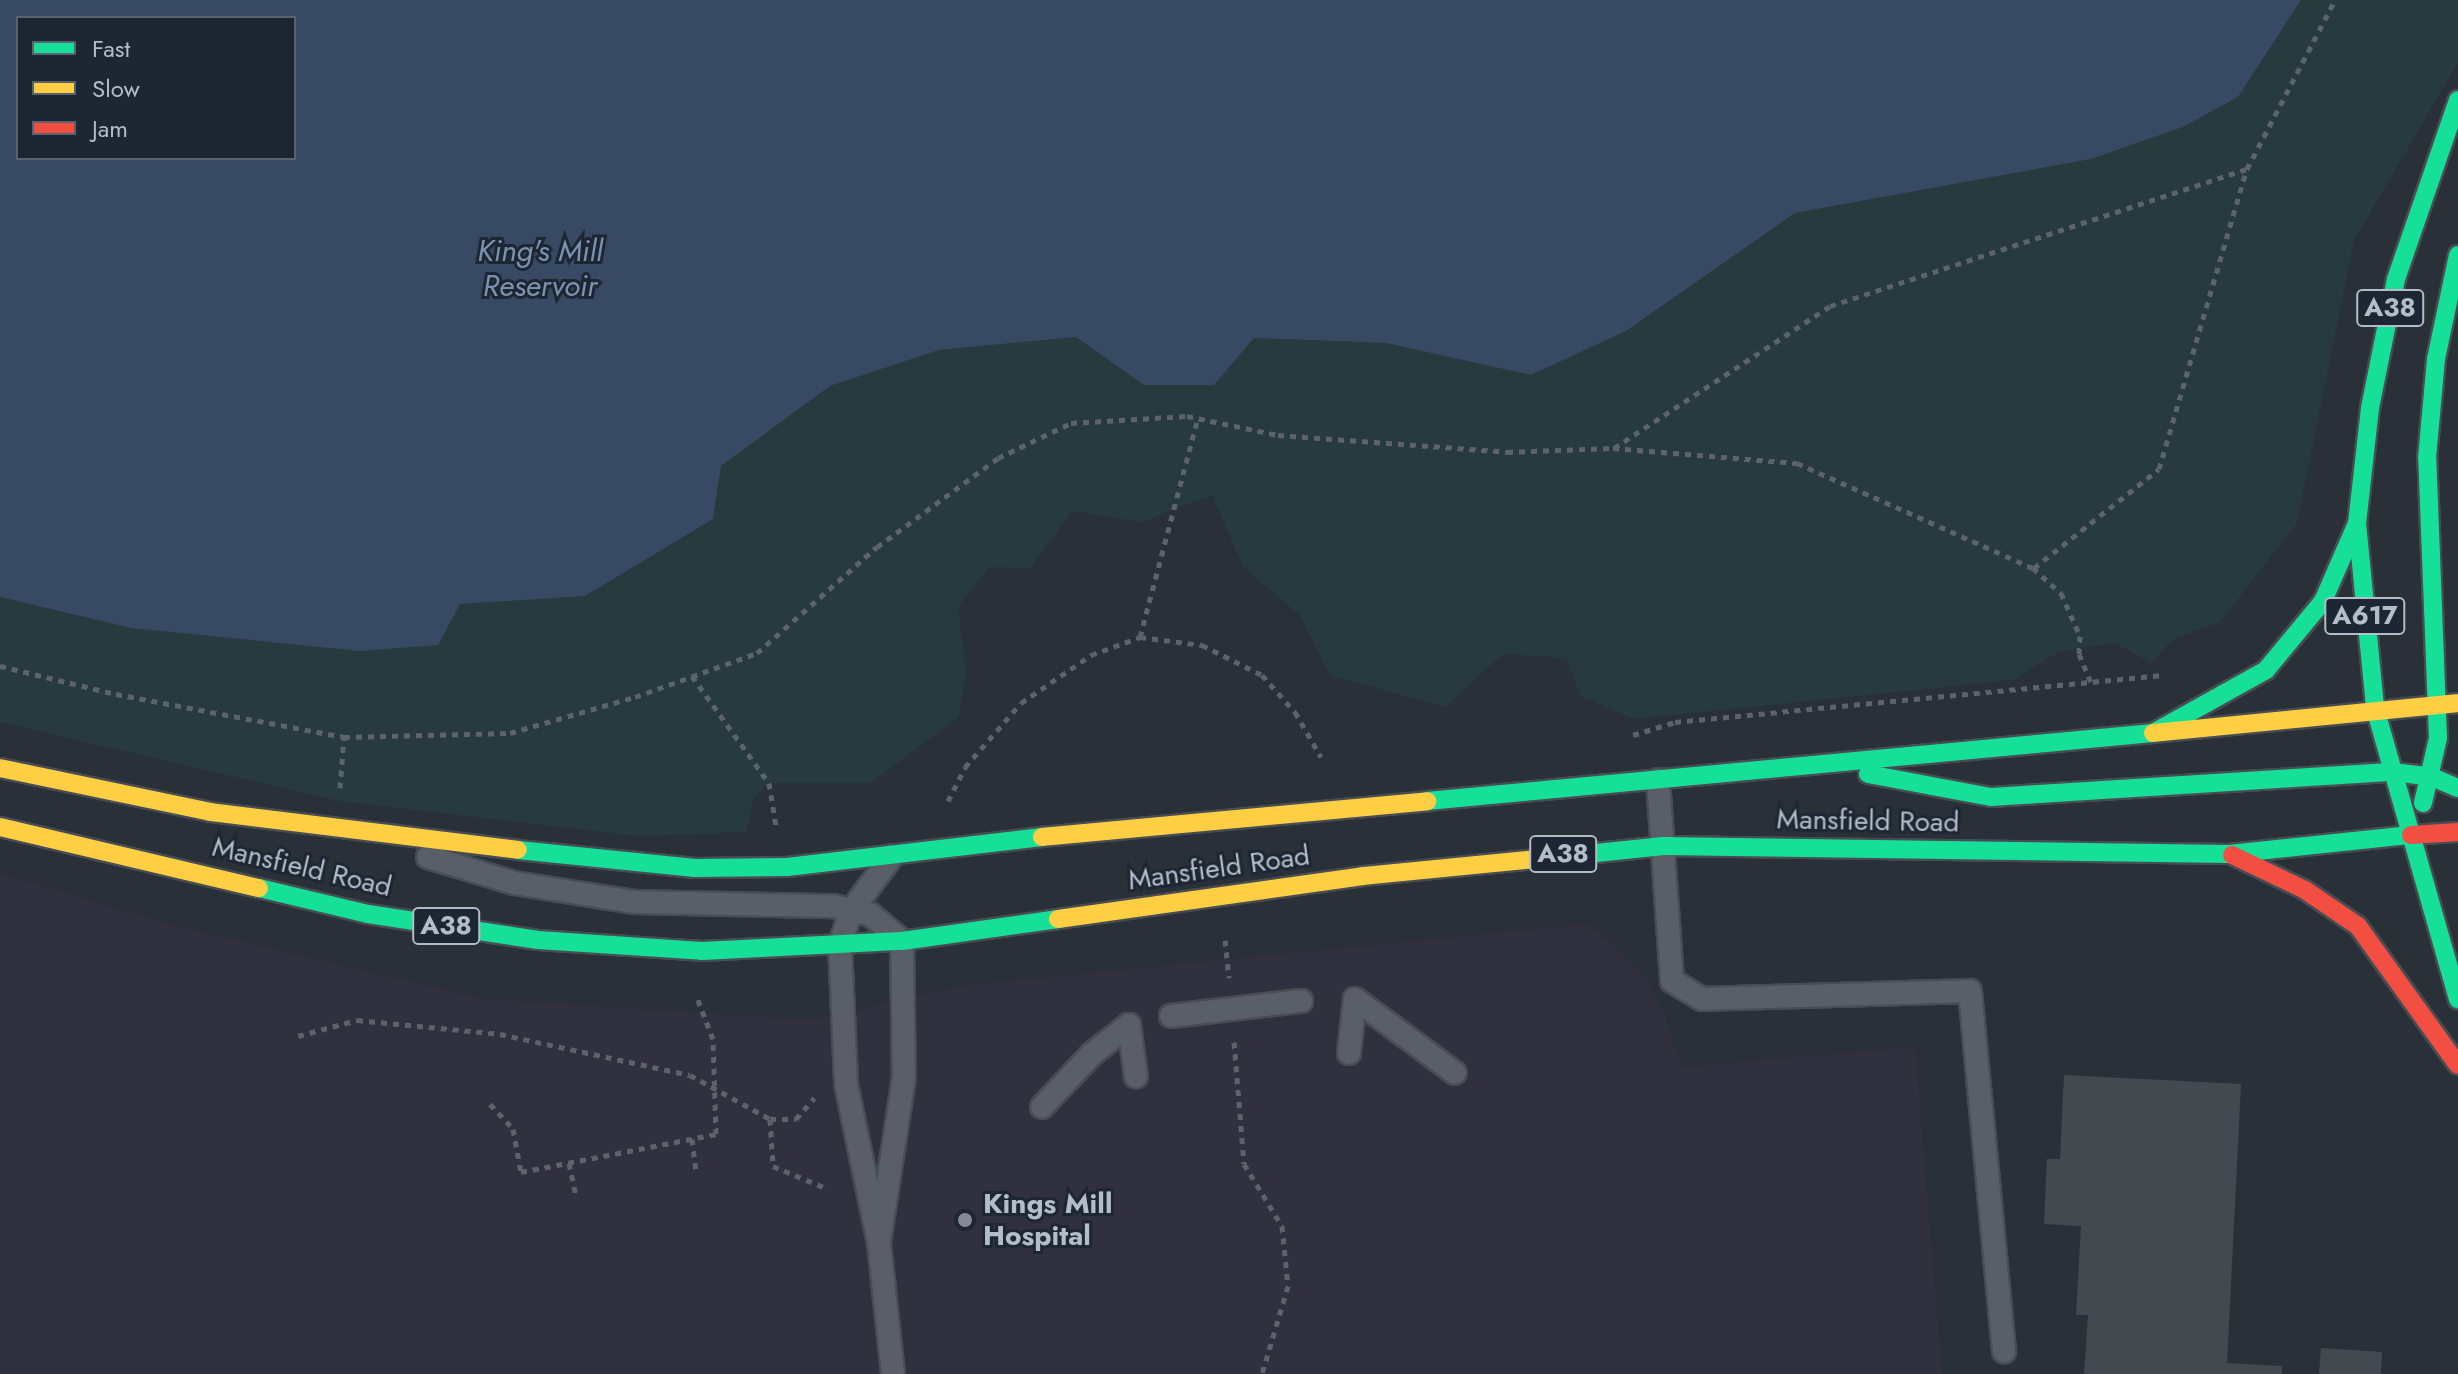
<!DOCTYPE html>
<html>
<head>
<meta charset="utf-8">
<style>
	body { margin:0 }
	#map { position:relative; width:2458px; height:1374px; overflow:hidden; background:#2a3038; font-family:Jost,sans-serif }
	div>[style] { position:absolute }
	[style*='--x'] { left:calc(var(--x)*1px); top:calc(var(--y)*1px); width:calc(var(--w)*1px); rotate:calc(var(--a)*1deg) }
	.medical>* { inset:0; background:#31303e }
	.green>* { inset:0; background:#273a3e }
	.water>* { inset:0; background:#384963 }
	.building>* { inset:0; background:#444950 }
	.path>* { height:5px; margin-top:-2.5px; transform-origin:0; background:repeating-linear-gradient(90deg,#5d636a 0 6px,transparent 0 12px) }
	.roads { filter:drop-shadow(2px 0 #484c53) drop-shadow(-2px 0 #484c53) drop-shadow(0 2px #484c53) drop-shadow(0 -2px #484c53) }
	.lane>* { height:22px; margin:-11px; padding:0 11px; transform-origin:11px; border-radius:11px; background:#5a5e66 }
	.fast>* { height:18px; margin:-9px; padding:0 9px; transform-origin:9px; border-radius:9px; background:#16e098 }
	.slow>* { height:18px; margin:-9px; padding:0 9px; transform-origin:9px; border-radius:9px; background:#ffcf43 }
	.jam>* { height:18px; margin:-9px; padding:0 9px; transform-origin:9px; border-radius:9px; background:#f24e42 }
	.dots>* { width:22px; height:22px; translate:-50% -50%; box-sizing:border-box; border:4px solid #1d2633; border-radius:50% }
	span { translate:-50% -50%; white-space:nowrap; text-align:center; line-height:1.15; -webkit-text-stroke:6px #1d2633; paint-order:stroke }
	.shield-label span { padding:2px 6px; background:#1d2633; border:2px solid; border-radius:6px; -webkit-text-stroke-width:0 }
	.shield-label { font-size:26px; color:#b4bcc9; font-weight:700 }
	.street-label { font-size:28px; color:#b4bcc9 }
	.poi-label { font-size:28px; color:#b4bcc9; font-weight:700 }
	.left { translate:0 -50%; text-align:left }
	.water-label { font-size:30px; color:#7c92b1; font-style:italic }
	.legend { position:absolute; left:16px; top:16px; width:280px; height:144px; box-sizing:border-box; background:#1d2633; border:2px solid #59626f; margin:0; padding:10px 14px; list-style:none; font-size:24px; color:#b4bcc9 }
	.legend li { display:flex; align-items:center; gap:16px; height:40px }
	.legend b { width:40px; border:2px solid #59626f }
</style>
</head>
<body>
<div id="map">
	<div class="medical">
		<div style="clip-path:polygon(0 873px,168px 924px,483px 999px,811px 1020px,968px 985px,1588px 924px,1643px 973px,1666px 1019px,1681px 1067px,1915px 1047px,1942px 1374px,0 1374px)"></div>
	</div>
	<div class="green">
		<div style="clip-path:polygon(2301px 0,2458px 0,2458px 63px,2354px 240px,2297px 523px,2220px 622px,2173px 639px,2151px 663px,2115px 643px,2059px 652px,2012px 680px,1634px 719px,1581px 696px,1566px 658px,1503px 654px,1445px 707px,1330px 675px,1300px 615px,1243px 567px,1212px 495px,1142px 522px,1073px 511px,1030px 568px,989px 567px,958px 607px,966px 671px,959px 717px,870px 783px,769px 783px,754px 798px,746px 832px,638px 836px,339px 801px,0 722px,0 597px,131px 628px,359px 651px,460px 604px,585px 596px,713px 519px,721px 466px,830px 386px,939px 350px,1076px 337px,1144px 385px,1214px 385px,1254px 338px,1386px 343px,1531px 375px,1626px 331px,1795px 213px,2091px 159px,2183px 127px,2238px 97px)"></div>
	</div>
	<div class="water">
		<div style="clip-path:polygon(evenodd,0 0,2301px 0,2238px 97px,2183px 127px,2091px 159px,1795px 213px,1626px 331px,1531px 375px,1386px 343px,1254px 338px,1214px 385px,1144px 385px,1076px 337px,939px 350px,830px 386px,721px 466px,713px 519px,585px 596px,460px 604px,438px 645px,359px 651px,131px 628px,0 597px,0 0,18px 18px,294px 18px,294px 158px,18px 158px,18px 18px)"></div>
	</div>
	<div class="building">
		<div style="clip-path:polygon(2064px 1075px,2241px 1084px,2227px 1363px,2282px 1366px,2282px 1374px,2084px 1374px,2088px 1315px,2076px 1315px,2081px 1226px,2044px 1224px,2047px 1159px,2060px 1159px)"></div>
		<div style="clip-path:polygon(2321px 1348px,2382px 1352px,2381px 1374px,2319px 1374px)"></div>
	</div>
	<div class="path">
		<div style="--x:1614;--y:448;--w:258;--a:-33.3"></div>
		<div style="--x:1830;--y:306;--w:439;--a:-18.2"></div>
		<div style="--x:2034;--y:568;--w:159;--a:-38.4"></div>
		<div style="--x:2159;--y:469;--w:313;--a:-73.7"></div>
		<div style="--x:2247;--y:169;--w:191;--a:-62.5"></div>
		<div style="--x:1140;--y:637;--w:227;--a:-75.2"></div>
		<div style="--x:0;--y:666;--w:119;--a:13.6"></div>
		<div style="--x:116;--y:694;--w:232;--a:10.7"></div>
		<div style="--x:344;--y:737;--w:166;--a:-1.4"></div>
		<div style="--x:510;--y:733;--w:130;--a:-16.1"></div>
		<div style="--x:635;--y:697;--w:130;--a:-19.8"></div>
		<div style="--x:757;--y:653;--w:160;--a:-41.5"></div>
		<div style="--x:877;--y:547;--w:150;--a:-36.3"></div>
		<div style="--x:998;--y:458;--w:81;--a:-25.6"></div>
		<div style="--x:1071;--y:423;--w:116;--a:-3.5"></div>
		<div style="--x:1187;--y:416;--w:93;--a:11.8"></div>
		<div style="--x:1278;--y:435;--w:230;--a:4.2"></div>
		<div style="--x:1507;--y:452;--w:106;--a:-2.2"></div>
		<div style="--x:1613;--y:448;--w:185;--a:4.7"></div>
		<div style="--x:1797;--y:463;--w:258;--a:24"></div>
		<div style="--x:2033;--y:568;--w:38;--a:42"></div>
		<div style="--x:2061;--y:593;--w:47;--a:66.2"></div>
		<div style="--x:2080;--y:636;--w:18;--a:93"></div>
		<div style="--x:2079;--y:654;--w:30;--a:67"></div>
		<div style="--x:692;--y:676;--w:132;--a:54.3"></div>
		<div style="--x:769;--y:783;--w:44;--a:80.8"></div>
		<div style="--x:1633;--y:735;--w:44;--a:-17.2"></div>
		<div style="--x:1675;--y:722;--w:490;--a:-5.5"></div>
		<div style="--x:340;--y:788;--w:51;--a:-85.5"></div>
		<div style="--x:948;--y:801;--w:38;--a:-63"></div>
		<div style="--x:965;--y:767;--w:85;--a:-48.8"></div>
		<div style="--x:1021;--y:703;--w:85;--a:-34.4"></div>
		<div style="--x:1091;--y:655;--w:52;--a:-20.2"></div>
		<div style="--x:1140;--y:637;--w:63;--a:7.4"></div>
		<div style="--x:1202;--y:645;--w:67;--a:26.6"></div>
		<div style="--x:1262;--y:675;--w:50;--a:48.3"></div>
		<div style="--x:1295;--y:712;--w:52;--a:60"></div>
		<div style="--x:1225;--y:940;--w:38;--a:84"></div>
		<div style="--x:298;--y:1036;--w:61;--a:-15.2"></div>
		<div style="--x:357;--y:1020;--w:144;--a:5.6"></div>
		<div style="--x:500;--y:1034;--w:194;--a:12.2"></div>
		<div style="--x:690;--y:1075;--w:91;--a:28.8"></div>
		<div style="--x:770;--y:1119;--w:47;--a:86.3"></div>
		<div style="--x:773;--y:1166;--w:60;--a:22.7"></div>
		<div style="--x:1234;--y:1042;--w:122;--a:85.3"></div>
		<div style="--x:1244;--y:1164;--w:73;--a:58.5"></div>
		<div style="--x:1282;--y:1226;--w:60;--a:84.3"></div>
		<div style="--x:1288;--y:1286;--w:92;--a:106.5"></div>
		<div style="--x:490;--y:1104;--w:34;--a:47"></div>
		<div style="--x:513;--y:1129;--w:44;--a:79.5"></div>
		<div style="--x:521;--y:1172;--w:199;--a:-11"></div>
		<div style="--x:716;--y:1134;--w:95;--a:-91.8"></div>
		<div style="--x:713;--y:1039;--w:47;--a:-111.1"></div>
		<div style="--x:770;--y:1119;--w:26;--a:0"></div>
		<div style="--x:796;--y:1119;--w:28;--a:-49"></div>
		<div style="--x:692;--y:1139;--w:32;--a:83"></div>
		<div style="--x:569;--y:1163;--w:34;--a:78"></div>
	</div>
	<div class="roads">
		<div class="lane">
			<div style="--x:1658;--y:780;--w:201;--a:86"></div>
			<div style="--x:1672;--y:981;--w:35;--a:31"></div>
			<div style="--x:1702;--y:999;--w:268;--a:-1.7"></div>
			<div style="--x:1970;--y:991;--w:362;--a:84.6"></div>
			<div style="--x:892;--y:856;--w:69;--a:126.7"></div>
			<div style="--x:851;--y:911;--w:35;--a:108"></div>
			<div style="--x:840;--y:944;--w:140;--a:87.5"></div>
			<div style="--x:846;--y:1084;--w:162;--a:78.3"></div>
			<div style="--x:879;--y:1243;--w:132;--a:83.9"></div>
			<div style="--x:428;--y:857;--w:90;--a:16.8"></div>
			<div style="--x:514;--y:883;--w:121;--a:9"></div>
			<div style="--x:634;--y:902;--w:199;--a:1.2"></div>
			<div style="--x:833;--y:906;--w:39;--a:13"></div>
			<div style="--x:871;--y:915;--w:40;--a:40"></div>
			<div style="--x:902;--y:941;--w:136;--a:89.2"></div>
			<div style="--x:904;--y:1077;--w:168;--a:98.6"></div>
			<div style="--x:1171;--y:1016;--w:131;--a:-6.6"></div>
			<div style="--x:1129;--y:1025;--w:52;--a:82.3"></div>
			<div style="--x:1349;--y:1053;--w:54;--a:-83.7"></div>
			<div style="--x:1355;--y:999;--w:124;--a:36.5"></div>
			<div style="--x:1042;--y:1107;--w:73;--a:-46.7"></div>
			<div style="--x:1092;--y:1054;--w:47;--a:-38.1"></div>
		</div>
		<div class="fast">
			<div style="--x:2458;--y:100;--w:189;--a:109.1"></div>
			<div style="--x:2396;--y:279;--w:132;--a:101.4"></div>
			<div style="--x:2370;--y:408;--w:116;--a:96.4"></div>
			<div style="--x:2357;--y:523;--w:186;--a:84.4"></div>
			<div style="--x:2375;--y:708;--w:303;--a:74.1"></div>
			<div style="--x:1868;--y:774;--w:125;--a:10.6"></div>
			<div style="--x:1991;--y:797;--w:403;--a:-3.6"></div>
			<div style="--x:2393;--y:772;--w:39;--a:7"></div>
			<div style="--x:2432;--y:777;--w:28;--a:23"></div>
			<div style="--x:1427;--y:801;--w:729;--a:-5.35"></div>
			<div style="--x:2153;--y:733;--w:129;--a:-29.1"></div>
			<div style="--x:2266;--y:670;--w:89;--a:-50.4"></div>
			<div style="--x:2323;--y:601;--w:85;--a:-66.4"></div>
			<div style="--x:2423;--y:803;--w:67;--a:-77"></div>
			<div style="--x:2438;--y:738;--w:280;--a:-92.2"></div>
			<div style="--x:2427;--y:458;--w:99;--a:-84.8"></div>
			<div style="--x:2436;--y:359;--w:106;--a:-78.1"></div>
			<div style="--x:518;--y:850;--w:178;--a:5.8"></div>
			<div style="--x:695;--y:868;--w:92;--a:-0.6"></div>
			<div style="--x:787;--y:867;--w:257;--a:-6.7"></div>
			<div style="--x:1567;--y:856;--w:97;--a:-5.9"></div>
			<div style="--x:1663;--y:846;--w:566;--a:0.81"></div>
			<div style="--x:2229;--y:854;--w:183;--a:-6"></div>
			<div style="--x:259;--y:888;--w:112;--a:13.4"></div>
			<div style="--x:368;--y:914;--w:172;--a:8.7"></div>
			<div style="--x:538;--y:940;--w:164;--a:3.8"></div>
			<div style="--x:702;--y:951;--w:200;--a:-2.9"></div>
			<div style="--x:902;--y:941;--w:158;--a:-8"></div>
		</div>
		<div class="slow">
			<div style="--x:2153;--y:733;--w:306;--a:-5.6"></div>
			<div style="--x:0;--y:768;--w:215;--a:11.8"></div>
			<div style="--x:210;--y:812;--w:310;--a:7"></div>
			<div style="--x:0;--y:827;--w:266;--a:13.3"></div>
			<div style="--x:1042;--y:837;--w:387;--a:-5.3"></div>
			<div style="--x:1058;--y:919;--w:308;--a:-8"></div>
			<div style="--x:1363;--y:876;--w:205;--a:-5.6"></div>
		</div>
		<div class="jam">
			<div style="--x:2411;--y:835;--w:47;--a:-3.7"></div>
			<div style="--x:2232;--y:855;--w:81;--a:25.6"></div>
			<div style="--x:2305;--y:890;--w:64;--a:34.2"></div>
			<div style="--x:2358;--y:926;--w:171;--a:54.3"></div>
		</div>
	</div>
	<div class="dots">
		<div style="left:965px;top:1220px;background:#848b96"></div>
	</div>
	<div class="shield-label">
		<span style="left:2390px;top:308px">A38</span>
		<span style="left:2365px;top:616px">A617</span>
		<span style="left:1563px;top:854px">A38</span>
		<span style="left:446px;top:926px">A38</span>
	</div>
	<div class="street-label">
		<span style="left:1868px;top:821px;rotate:1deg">Mansfield Road</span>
		<span style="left:302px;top:867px;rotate:13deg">Mansfield Road</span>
		<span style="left:1219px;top:868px;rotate:-8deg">Mansfield Road</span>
	</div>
	<div class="poi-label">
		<span class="left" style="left:983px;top:1220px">Kings Mill<br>Hospital</span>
	</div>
	<div class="water-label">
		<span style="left:540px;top:268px">King's Mill<br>Reservoir</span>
	</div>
	<ul class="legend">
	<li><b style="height:10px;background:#16e098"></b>Fast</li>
	<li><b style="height:10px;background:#ffcf43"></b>Slow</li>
	<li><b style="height:10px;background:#f24e42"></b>Jam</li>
	</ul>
</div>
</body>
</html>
